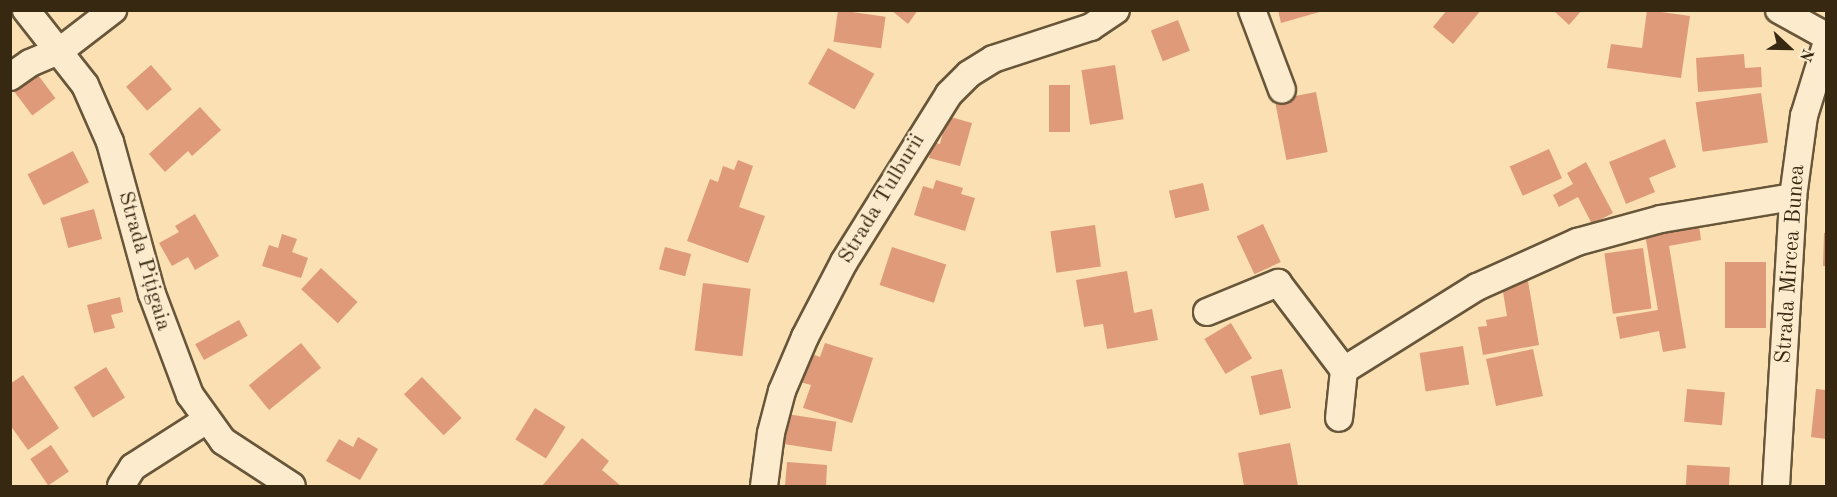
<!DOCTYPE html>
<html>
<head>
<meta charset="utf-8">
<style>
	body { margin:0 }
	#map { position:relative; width:1837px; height:497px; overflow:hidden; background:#fae0b2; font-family:"Old Standard TT",serif }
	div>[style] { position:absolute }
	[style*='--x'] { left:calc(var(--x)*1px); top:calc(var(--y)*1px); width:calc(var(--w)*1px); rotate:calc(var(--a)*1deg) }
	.building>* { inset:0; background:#de9a79; transform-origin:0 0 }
	.roads { filter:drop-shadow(2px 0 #68563a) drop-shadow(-2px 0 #68563a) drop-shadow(0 2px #68563a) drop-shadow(0 -2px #68563a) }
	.minor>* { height:26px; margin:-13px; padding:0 13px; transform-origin:13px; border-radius:13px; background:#fcebcd }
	span { translate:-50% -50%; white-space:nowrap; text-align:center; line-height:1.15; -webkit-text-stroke:4.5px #fcebcd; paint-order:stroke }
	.street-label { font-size:22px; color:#372812 }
	.frame { position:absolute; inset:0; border:12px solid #372812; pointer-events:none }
	.north { position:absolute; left:1759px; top:18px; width:60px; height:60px; -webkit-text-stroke:4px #fcebcd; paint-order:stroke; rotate:112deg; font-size:16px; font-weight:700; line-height:24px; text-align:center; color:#372812 }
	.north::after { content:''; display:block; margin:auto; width:21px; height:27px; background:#372812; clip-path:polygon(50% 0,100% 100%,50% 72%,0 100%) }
</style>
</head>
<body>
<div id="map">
	<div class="building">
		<div style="left:838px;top:10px;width:48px;height:32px;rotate:8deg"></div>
		<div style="clip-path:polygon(891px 10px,918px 10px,908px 24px)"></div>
		<div style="clip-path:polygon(1278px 10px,1323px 10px,1323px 11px,1281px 23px)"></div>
		<div style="clip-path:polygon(1447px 10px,1481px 10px,1453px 44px,1433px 27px)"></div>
		<div style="clip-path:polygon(1553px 10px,1582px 10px,1569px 25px)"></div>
		<div style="clip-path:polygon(1647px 10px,1690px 16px,1681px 78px,1607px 68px,1611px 44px,1642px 48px)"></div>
		<div style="left:1178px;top:20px;width:33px;height:29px;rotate:69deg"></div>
		<div style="left:828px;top:48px;width:53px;height:41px;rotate:29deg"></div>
		<div style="clip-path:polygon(1744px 54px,1745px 68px,1761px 67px,1762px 87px,1698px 92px,1696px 58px)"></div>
		<div style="left:151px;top:65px;width:32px;height:33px;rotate:49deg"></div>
		<div style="left:1115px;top:65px;width:55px;height:34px;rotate:81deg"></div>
		<div style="left:35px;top:71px;width:34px;height:29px;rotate:53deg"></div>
		<div style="left:1049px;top:85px;width:21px;height:47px"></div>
		<div style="left:1316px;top:92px;width:61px;height:42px;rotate:79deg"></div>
		<div style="left:1761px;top:93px;width:50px;height:66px;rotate:82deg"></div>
		<div style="clip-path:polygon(200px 107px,221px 130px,192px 156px,188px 151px,165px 172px,149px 154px)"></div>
		<div style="clip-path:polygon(947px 116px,972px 123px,960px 166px,929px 158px,933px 142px,940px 144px)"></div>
		<div style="clip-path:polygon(1665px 139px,1676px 167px,1649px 178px,1655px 192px,1626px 204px,1609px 162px)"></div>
		<div style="left:1549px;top:149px;width:32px;height:43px;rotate:66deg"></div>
		<div style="left:73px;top:151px;width:35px;height:51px;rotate:63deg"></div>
		<div style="clip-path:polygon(738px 160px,753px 166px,739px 207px,765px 216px,748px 263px,687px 241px,710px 179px,718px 182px,723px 166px,734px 170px)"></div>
		<div style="clip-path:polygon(1586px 162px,1613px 213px,1592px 224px,1578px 197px,1559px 207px,1553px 195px,1573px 184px,1567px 173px)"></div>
		<div style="clip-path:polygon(936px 180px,963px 188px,961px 194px,975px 198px,965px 231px,914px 215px,923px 186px,933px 189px)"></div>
		<div style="left:1203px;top:183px;width:28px;height:35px;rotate:77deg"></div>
		<div style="left:94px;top:209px;width:31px;height:35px;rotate:75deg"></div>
		<div style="clip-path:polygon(195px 214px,219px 256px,195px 270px,188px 257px,172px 266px,159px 243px,179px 232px,175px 226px)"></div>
		<div style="left:1263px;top:224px;width:42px;height:29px;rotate:65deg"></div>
		<div style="left:1095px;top:225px;width:42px;height:45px;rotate:82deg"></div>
		<div style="clip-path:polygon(1699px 225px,1701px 240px,1669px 246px,1686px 348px,1663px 352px,1659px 331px,1620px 339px,1616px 317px,1658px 310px,1645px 234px)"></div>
		<div style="clip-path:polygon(1824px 233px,1826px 233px,1826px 266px,1823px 266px)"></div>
		<div style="clip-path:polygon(282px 234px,297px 239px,292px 252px,308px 258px,301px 278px,262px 266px,269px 245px,278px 248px)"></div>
		<div style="left:665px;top:247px;width:27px;height:23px;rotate:15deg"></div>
		<div style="left:892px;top:247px;width:57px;height:40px;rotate:18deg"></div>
		<div style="left:1643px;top:248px;width:61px;height:39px;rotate:82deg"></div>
		<div style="left:1766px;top:262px;width:66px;height:41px;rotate:90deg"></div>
		<div style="left:321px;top:268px;width:50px;height:29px;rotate:43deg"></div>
		<div style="clip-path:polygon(1127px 271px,1134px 313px,1152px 309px,1158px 340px,1107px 349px,1103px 324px,1084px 327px,1076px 280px)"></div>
		<div style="clip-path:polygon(1528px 281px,1539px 345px,1483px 355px,1478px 327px,1487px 326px,1486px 320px,1507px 316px,1502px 286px)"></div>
		<div style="left:703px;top:283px;width:48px;height:68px;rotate:7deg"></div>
		<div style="clip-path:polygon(120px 297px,123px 312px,111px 315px,115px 328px,94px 333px,87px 305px)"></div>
		<div style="left:239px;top:320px;width:18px;height:50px;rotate:61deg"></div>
		<div style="left:1231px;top:323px;width:41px;height:31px;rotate:59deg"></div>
		<div style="left:301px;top:343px;width:32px;height:67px;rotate:51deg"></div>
		<div style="clip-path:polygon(825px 343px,873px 358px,852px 423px,803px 408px,811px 385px,800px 382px,809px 353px,820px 357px)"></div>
		<div style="left:1463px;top:346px;width:39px;height:44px;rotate:81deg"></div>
		<div style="left:1533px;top:349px;width:48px;height:48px;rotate:78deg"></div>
		<div style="left:106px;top:367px;width:36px;height:38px;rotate:58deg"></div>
		<div style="left:1282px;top:369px;width:40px;height:32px;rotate:77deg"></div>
		<div style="clip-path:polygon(23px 375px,59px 428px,28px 450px,10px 425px,10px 384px)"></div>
		<div style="left:422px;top:377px;width:57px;height:25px;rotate:46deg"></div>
		<div style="left:1687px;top:389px;width:38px;height:33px;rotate:5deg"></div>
		<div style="clip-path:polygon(1816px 389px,1826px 390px,1826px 439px,1811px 437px)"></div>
		<div style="left:535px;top:408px;width:36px;height:37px;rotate:32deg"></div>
		<div style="left:787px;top:414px;width:50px;height:30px;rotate:9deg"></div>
		<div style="clip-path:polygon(358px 437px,378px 449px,360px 480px,326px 461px,339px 439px,353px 447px)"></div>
		<div style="clip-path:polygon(582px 438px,609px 461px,602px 470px,621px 486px,542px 486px)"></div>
		<div style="clip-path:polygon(1290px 443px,1298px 486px,1244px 486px,1238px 453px)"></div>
		<div style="left:51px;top:445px;width:32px;height:25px;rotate:56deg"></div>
		<div style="clip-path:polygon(787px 462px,827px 465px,826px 486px,785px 486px)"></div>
		<div style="left:1687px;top:465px;width:43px;height:21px;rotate:3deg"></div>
	</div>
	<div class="roads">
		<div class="minor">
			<div style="--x:26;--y:10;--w:95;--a:51.8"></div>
			<div style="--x:85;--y:85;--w:62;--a:66.3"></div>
			<div style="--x:110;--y:142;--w:158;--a:74.6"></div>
			<div style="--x:152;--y:294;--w:108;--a:69.4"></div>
			<div style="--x:190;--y:395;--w:57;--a:54.3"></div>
			<div style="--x:223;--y:441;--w:82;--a:33.1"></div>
			<div style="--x:1252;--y:10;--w:85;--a:69.4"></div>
			<div style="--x:1779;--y:10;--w:54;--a:29"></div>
			<div style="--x:10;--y:77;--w:24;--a:-35"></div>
			<div style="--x:30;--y:63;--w:34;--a:-23"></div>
			<div style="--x:61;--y:50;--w:66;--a:-37.6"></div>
			<div style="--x:1207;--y:312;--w:77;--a:-22.2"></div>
			<div style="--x:1278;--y:283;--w:109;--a:52.8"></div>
			<div style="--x:1344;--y:370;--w:48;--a:95.9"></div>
			<div style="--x:1344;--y:370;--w:157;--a:-32"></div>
			<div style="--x:1477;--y:287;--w:110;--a:-24.2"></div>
			<div style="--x:1577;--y:242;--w:87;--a:-15.3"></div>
			<div style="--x:1661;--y:219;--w:134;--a:-9.5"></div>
			<div style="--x:121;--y:486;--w:22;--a:-58"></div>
			<div style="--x:133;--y:467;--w:85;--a:-32.6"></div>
			<div style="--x:764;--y:486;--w:53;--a:-82.5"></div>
			<div style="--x:771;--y:433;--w:43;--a:-75.3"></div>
			<div style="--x:782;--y:391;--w:59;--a:-66.9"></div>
			<div style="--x:805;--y:337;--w:85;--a:-62.5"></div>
			<div style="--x:844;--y:262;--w:198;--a:-58"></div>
			<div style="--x:949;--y:94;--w:28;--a:-45"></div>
			<div style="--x:969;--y:74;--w:28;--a:-32"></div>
			<div style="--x:993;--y:59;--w:103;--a:-18.1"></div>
			<div style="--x:1091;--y:27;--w:30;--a:-34"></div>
			<div style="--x:1776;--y:486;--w:289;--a:-86.6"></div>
			<div style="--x:1793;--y:197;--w:82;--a:-82.3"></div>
			<div style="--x:1804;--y:116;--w:74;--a:-72.8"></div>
		</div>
	</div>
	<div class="street-label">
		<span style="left:882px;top:199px;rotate:-59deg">Strada Tulburii</span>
		<span style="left:144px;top:261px;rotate:74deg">Strada Pițigaia</span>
		<span style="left:1791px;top:264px;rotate:-86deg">Strada Mircea Bunea</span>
	</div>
	<div class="frame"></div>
	<div class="north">N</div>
</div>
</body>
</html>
